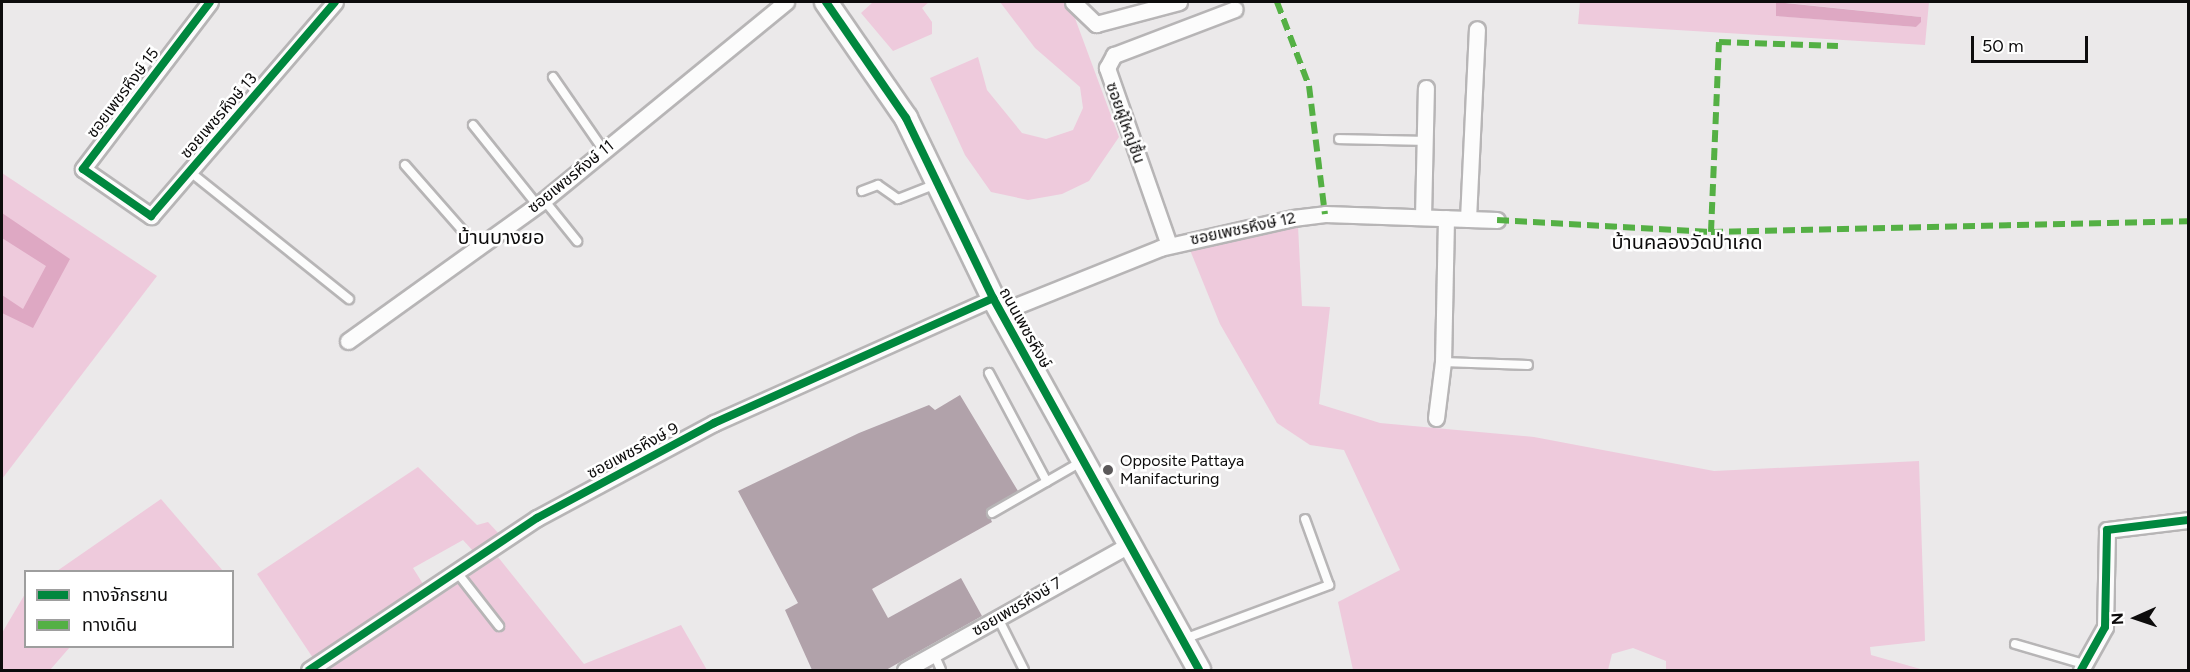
<!DOCTYPE html>
<html>
<head>
<meta charset="utf-8">
<style>
	body { margin:0 }
	#map { position:relative; width:2190px; height:672px; overflow:hidden; background:#ebe9ea; font-family:Figtree,"Noto Sans Thai",sans-serif }
	div>[style] { position:absolute }
	[style*='--x'] { left:calc(var(--x)*1px); top:calc(var(--y)*1px); width:calc(var(--w)*1px); rotate:calc(var(--a)*1deg) }
	.green>* { inset:0; background:#eecadc }
	.water>* { inset:0; background:#dea8c3 }
	.building>* { inset:0; background:#b1a2aa }
	.roads { filter:drop-shadow(2px 0 #b7b5b6) drop-shadow(-2px 0 #b7b5b6) drop-shadow(0 2px #b7b5b6) drop-shadow(0 -2px #b7b5b6) }
	.lane>* { height:8px; margin:-4px; padding:0 4px; transform-origin:4px; border-radius:4px; background:#fcfcfc }
	.street>* { height:15px; margin:-7.5px; padding:0 7.5px; transform-origin:7.5px; border-radius:7.5px; background:#fcfcfc }
	.secondary>* { height:22px; margin:-11px; padding:0 11px; transform-origin:11px; border-radius:11px; background:#fcfcfc }
	.quiet>* { height:6px; margin-top:-3px; transform-origin:0; background:repeating-linear-gradient(90deg,#54b044 0 12px,transparent 0 18px) }
	.cycleway>* { height:8px; margin:-4px; padding:0 4px; transform-origin:4px; border-radius:4px; background:#00873e }
	.dots>* { width:16px; height:16px; translate:-50% -50%; box-sizing:border-box; border:3px solid #fff; border-radius:50% }
	span { translate:-50% -50%; white-space:nowrap; text-align:center; line-height:1.15; -webkit-text-stroke:5px #fff; paint-order:stroke }
	.street-label { font-size:16px; color:#0d0c0c }
	.poi-label { font-size:16px; color:#0d0c0c }
	.left { translate:0 -50%; text-align:left }
	.quarter-label { font-size:20px; color:#0d0c0c }
	.frame { position:absolute; inset:0; border:3px solid #0d0c0c; pointer-events:none }
	.legend { position:absolute; left:24px; top:570px; width:210px; height:78px; box-sizing:border-box; background:#fff; border:2px solid #9e9e9e; margin:0; padding:8px 10px; list-style:none; font-size:18px; color:#0d0c0c }
	.legend li { display:flex; align-items:center; gap:12px; height:30px }
	.legend b { width:30px; border:2px solid #9e9e9e }
	.north { position:absolute; left:2106px; top:588px; width:60px; height:60px; -webkit-text-stroke:4px #fff; paint-order:stroke; rotate:267deg; font-size:16px; font-weight:700; line-height:24px; text-align:center; color:#0d0c0c }
	.north::after { content:''; display:block; margin:auto; width:21px; height:27px; background:#0d0c0c; clip-path:polygon(50% 0,100% 100%,50% 72%,0 100%) }
	.scale { position:absolute; left:1971px; top:36px; width:117px; height:27px; box-sizing:border-box; border:3px solid #0d0c0c; border-top:0; padding-left:8px; font-size:18px; line-height:21px; white-space:nowrap; color:#0d0c0c; -webkit-text-stroke:4px #fff; paint-order:stroke }
</style>
</head>
<body>
<div id="map">
	<div class="green">
		<div style="clip-path:polygon(873px 2px,929px 2px,922px 8px,932px 22px,932px 34px,893px 51px,861px 13px)"></div>
		<div style="clip-path:polygon(1000px 2px,1069px 2px,1119px 137px,1089px 181px,1062px 194px,1028px 200px,991px 192px,965px 155px,930px 78px,978px 57px,987px 90px,1022px 133px,1046px 139px,1073px 130px,1083px 108px,1080px 87px,1035px 48px)"></div>
		<div style="clip-path:polygon(1580px 2px,1776px 2px,1777px 16px,1916px 27px,1921px 17px,1779px 2px,1929px 2px,1925px 45px,1578px 24px)"></div>
		<div style="clip-path:polygon(2px 173px,157px 276px,2px 479px)"></div>
		<div style="clip-path:polygon(1298px 226px,1302px 306px,1330px 307px,1319px 404px,1380px 423px,1534px 437px,1714px 471px,1919px 461px,1925px 641px,1870px 647px,1871px 655px,1924px 670px,1666px 670px,1666px 661px,1633px 648px,1612px 654px,1608px 670px,1353px 670px,1338px 602px,1400px 570px,1344px 450px,1310px 445px,1277px 423px,1220px 324px,1190px 250px)"></div>
		<div style="clip-path:polygon(418px 467px,477px 525px,488px 522px,501px 536px,474px 552px,463px 540px,413px 568px,423px 584px,315px 661px,257px 574px)"></div>
		<div style="clip-path:polygon(161px 499px,223px 571px,57px 571px)"></div>
		<div style="clip-path:polygon(498px 557px,584px 664px,681px 625px,707px 670px,328px 670px)"></div>
		<div style="clip-path:polygon(25px 594px,26px 646px,70px 647px,50px 670px,2px 670px,2px 633px)"></div>
	</div>
	<div class="water">
		<div style="clip-path:polygon(1776px 2px,1921px 17px,1921px 22px,1916px 27px,1776px 16px)"></div>
		<div style="clip-path:polygon(2px 213px,70px 259px,33px 328px,2px 313px,2px 295px,23px 309px,46px 266px,2px 238px)"></div>
	</div>
	<div class="building">
		<div style="clip-path:polygon(960px 395px,1018px 491px,987px 510px,992px 522px,872px 589px,888px 618px,961px 578px,982px 616px,886px 670px,812px 670px,785px 610px,798px 603px,738px 491px,859px 433px,929px 405px,935px 410px)"></div>
	</div>
	<div class="roads">
		<div class="lane">
			<div style="--x:553;--y:77;--w:90;--a:55.4"></div>
			<div style="--x:473;--y:125;--w:102;--a:51.3"></div>
			<div style="--x:1339;--y:139;--w:86;--a:1.3"></div>
			<div style="--x:405;--y:165;--w:111;--a:48.7"></div>
			<div style="--x:189;--y:171;--w:205;--a:38.7"></div>
			<div style="--x:862;--y:191;--w:17;--a:-21"></div>
			<div style="--x:878;--y:185;--w:24;--a:35"></div>
			<div style="--x:898;--y:199;--w:41;--a:-21.5"></div>
			<div style="--x:544;--y:200;--w:53;--a:51.2"></div>
			<div style="--x:1443;--y:362;--w:85;--a:2"></div>
			<div style="--x:989;--y:373;--w:123;--a:62"></div>
			<div style="--x:992;--y:513;--w:103;--a:-29.8"></div>
			<div style="--x:456;--y:571;--w:70;--a:52"></div>
			<div style="--x:998;--y:618;--w:58;--a:63.4"></div>
			<div style="--x:1184;--y:639;--w:155;--a:-20.4"></div>
			<div style="--x:1329;--y:585;--w:70;--a:-110"></div>
			<div style="--x:2015;--y:644;--w:72;--a:16.2"></div>
			<div style="--x:934;--y:654;--w:17;--a:66"></div>
		</div>
		<div class="street">
			<div style="--x:210;--y:2;--w:210;--a:127.3"></div>
			<div style="--x:83;--y:169;--w:83;--a:34.7"></div>
			<div style="--x:151;--y:216;--w:282;--a:-49.3"></div>
			<div style="--x:1073;--y:2;--w:32;--a:44"></div>
			<div style="--x:1096;--y:24;--w:86;--a:-14.8"></div>
			<div style="--x:1423;--y:217;--w:129;--a:-88.7"></div>
			<div style="--x:1468;--y:219;--w:190;--a:-87.3"></div>
			<div style="--x:1169;--y:245;--w:188;--a:-109.3"></div>
			<div style="--x:1107;--y:68;--w:15;--a:-62"></div>
			<div style="--x:1114;--y:55;--w:129;--a:-20.8"></div>
			<div style="--x:1001;--y:312;--w:171;--a:-21.9"></div>
			<div style="--x:1160;--y:248;--w:136;--a:-12.7"></div>
			<div style="--x:1293;--y:218;--w:32;--a:-7"></div>
			<div style="--x:1325;--y:214;--w:172;--a:2"></div>
			<div style="--x:348;--y:341;--w:241;--a:-35.7"></div>
			<div style="--x:544;--y:200;--w:313;--a:-39.3"></div>
			<div style="--x:1436;--y:418;--w:56;--a:-82.9"></div>
			<div style="--x:1443;--y:362;--w:144;--a:-88.8"></div>
			<div style="--x:309;--y:670;--w:274;--a:-33.7"></div>
			<div style="--x:537;--y:518;--w:201;--a:-28.2"></div>
			<div style="--x:714;--y:423;--w:306;--a:-24.1"></div>
			<div style="--x:905;--y:670;--w:258;--a:-29.2"></div>
			<div style="--x:2081;--y:670;--w:49;--a:-60.8"></div>
			<div style="--x:2105;--y:627;--w:97;--a:-88.8"></div>
			<div style="--x:2107;--y:530;--w:82;--a:-7"></div>
		</div>
		<div class="secondary">
			<div style="--x:826;--y:2;--w:141;--a:55.4"></div>
			<div style="--x:906;--y:118;--w:200;--a:64.2"></div>
			<div style="--x:993;--y:298;--w:425;--a:61"></div>
		</div>
	</div>
	<div class="quiet">
		<div style="--x:1277;--y:2;--w:90;--a:69.1"></div>
		<div style="--x:1309;--y:86;--w:129;--a:82.9"></div>
		<div style="--x:1497;--y:220;--w:214;--a:3.2"></div>
		<div style="--x:1711;--y:232;--w:477;--a:-1.3"></div>
		<div style="--x:1711;--y:232;--w:190;--a:-87.6"></div>
		<div style="--x:1719;--y:42;--w:119;--a:1.9"></div>
	</div>
	<div class="cycleway">
		<div style="--x:210;--y:2;--w:210;--a:127.3"></div>
		<div style="--x:83;--y:169;--w:83;--a:34.7"></div>
		<div style="--x:151;--y:216;--w:282;--a:-49.3"></div>
		<div style="--x:826;--y:2;--w:141;--a:55.4"></div>
		<div style="--x:906;--y:118;--w:200;--a:64.2"></div>
		<div style="--x:993;--y:298;--w:425;--a:61"></div>
		<div style="--x:309;--y:670;--w:274;--a:-33.7"></div>
		<div style="--x:537;--y:518;--w:201;--a:-28.2"></div>
		<div style="--x:714;--y:423;--w:306;--a:-24.1"></div>
		<div style="--x:2081;--y:670;--w:49;--a:-60.8"></div>
		<div style="--x:2105;--y:627;--w:97;--a:-88.8"></div>
		<div style="--x:2107;--y:530;--w:82;--a:-7"></div>
	</div>
	<div class="dots">
		<div style="left:1108px;top:470px;background:#5b595a"></div>
	</div>
	<div class="street-label">
		<span style="left:123px;top:93px;rotate:-53deg">ซอยเพชรหึงษ์ 15</span>
		<span style="left:219px;top:116px;rotate:-49deg">ซอยเพชรหึงษ์ 13</span>
		<span style="left:1125px;top:123px;rotate:70deg">ซอยผู้ใหญ่ชื้น</span>
		<span style="left:571px;top:177px;rotate:-39deg">ซอยเพชรหึงษ์ 11</span>
		<span style="left:1243px;top:229px;rotate:-12deg">ซอยเพชรหึงษ์ 12</span>
		<span style="left:1025px;top:328px;rotate:61deg">ถนนเพชรหึงษ์</span>
		<span style="left:633px;top:451px;rotate:-28deg">ซอยเพชรหึงษ์ 9</span>
		<span style="left:1017px;top:607px;rotate:-30deg">ซอยเพชรหึงษ์ 7</span>
	</div>
	<div class="poi-label">
		<span class="left" style="left:1120px;top:470px">Opposite Pattaya<br>Manifacturing</span>
	</div>
	<div class="quarter-label">
		<span style="left:501px;top:237px">บ้านบางยอ</span>
		<span style="left:1687px;top:242px">บ้านคลองวัดป่าเกด</span>
	</div>
	<div class="frame"></div>
	<ul class="legend">
	<li><b style="height:8px;background:#00873e"></b>ทางจักรยาน</li>
	<li><b style="height:8px;background:#54b044"></b>ทางเดิน</li>
	</ul>
	<div class="north">N</div>
	<div class="scale">50 m</div>
</div>
</body>
</html>
